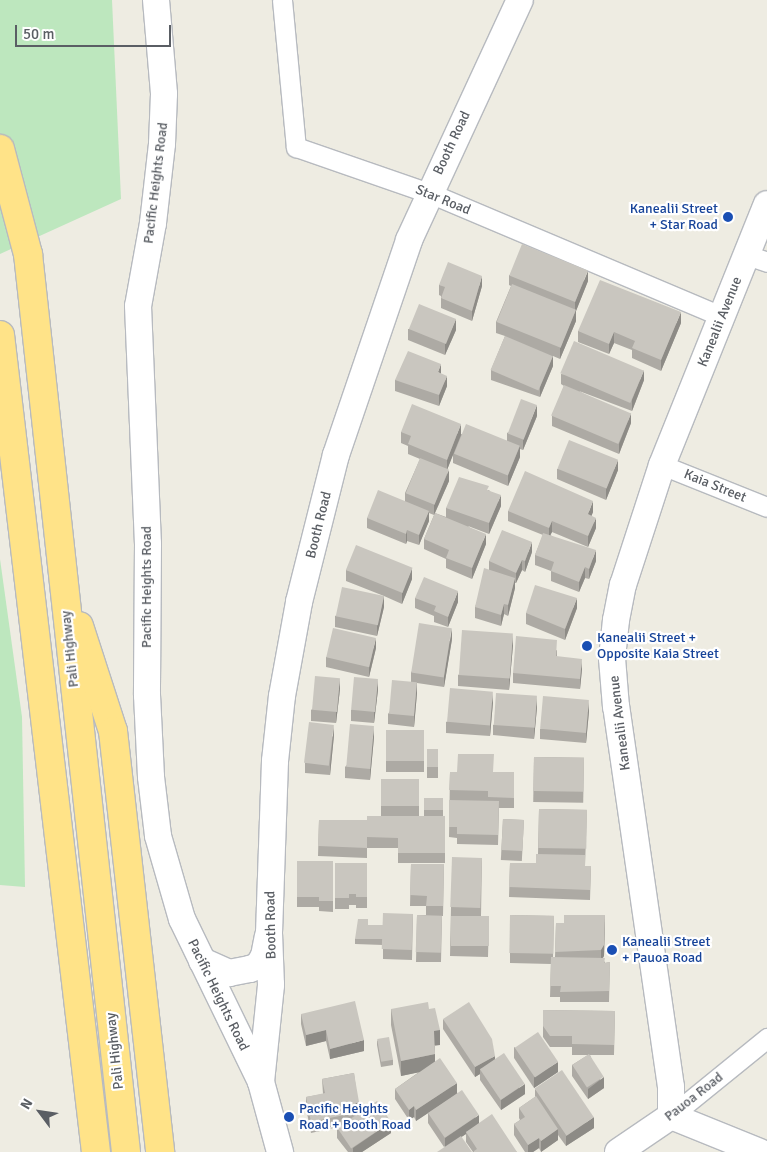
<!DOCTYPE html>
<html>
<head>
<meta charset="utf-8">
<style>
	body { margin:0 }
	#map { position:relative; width:767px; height:1152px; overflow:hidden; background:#eeece2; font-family:Signika,sans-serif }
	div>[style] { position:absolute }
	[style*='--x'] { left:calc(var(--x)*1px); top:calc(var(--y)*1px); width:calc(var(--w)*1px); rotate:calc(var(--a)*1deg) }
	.green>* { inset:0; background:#bde7be }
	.roads { filter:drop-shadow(1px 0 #b7babf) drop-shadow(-1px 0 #b7babf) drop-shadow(0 1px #b7babf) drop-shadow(0 -1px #b7babf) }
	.street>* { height:19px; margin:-9.5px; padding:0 9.5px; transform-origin:9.5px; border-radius:9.5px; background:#fff }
	.secondary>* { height:26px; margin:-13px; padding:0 13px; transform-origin:13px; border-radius:13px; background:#fff }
	.highway>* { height:28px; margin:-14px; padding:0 14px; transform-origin:14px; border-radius:14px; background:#ffe388 }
	.wall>* { inset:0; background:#adaaa4; transform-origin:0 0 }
	.shaded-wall>* { inset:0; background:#8d8b86; transform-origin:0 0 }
	.building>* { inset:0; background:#c9c6bf; transform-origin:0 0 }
	.dots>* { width:14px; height:14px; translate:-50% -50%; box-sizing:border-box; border:2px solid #fff; border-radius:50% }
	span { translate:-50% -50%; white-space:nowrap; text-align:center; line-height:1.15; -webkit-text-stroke:4.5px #fff; paint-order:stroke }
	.street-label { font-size:14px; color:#5a5e64 }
	.transit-label { font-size:14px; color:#164399 }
	.right { translate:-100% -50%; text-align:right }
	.left { translate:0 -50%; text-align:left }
	.north { position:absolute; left:15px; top:1087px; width:50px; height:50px; -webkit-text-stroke:4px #fff; paint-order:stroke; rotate:301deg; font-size:14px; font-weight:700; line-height:20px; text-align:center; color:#5a5e64 }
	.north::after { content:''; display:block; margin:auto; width:18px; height:22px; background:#5a5e64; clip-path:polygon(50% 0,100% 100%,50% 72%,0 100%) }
	.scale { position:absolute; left:15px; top:25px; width:156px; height:22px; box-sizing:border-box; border:2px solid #5a5e64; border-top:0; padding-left:6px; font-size:15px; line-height:18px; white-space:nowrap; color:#5a5e64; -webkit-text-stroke:4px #fff; paint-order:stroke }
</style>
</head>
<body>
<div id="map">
	<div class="green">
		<div style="clip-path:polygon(0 0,112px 0,121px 199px,0 254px)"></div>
		<div style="clip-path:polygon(0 559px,22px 717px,25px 887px,0 885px)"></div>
	</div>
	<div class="roads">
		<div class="street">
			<div style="--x:282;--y:0;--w:148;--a:84.6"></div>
			<div style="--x:296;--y:147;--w:144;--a:19.1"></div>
			<div style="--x:432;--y:194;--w:316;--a:22.9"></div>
			<div style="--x:747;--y:255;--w:21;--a:19"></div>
			<div style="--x:662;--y:465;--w:113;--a:21.8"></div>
			<div style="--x:671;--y:1116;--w:124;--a:-39.1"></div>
		</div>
		<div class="secondary">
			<div style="--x:156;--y:0;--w:94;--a:85.1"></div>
			<div style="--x:164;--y:94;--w:50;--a:92.3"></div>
			<div style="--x:162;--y:144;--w:80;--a:96.5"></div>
			<div style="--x:153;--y:223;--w:84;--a:100.2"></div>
			<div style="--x:138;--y:306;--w:238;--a:87.6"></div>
			<div style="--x:148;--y:544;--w:151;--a:90.4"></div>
			<div style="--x:147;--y:695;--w:82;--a:87.2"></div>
			<div style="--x:151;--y:777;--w:59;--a:83.2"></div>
			<div style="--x:158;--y:836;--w:86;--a:73.9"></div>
			<div style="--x:182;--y:919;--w:181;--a:64.1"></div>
			<div style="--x:261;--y:1082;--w:73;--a:74.8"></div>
			<div style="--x:202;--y:961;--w:30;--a:24"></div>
			<div style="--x:229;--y:973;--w:21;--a:-11"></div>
			<div style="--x:250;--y:969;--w:9;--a:-21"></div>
			<div style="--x:258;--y:966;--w:12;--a:-59"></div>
			<div style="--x:264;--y:956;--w:20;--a:-79"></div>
			<div style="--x:261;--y:1082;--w:98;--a:-84.1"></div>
			<div style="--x:271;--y:985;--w:52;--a:-92.2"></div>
			<div style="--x:269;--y:933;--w:172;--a:-88"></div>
			<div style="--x:275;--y:761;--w:65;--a:-83.9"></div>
			<div style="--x:282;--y:696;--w:96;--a:-79.7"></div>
			<div style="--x:299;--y:602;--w:152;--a:-75.9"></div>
			<div style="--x:336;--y:455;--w:227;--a:-71.2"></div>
			<div style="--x:409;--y:240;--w:264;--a:-65.2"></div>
			<div style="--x:671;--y:1116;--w:29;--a:-90"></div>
			<div style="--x:671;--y:1087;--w:384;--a:-98.2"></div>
			<div style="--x:616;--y:707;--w:49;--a:-94.7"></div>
			<div style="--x:612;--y:658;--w:38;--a:-84"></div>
			<div style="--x:616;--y:620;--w:36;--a:-79"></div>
			<div style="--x:623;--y:585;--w:126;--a:-72"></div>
			<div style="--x:662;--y:465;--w:281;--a:-68.1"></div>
			<div style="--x:671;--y:1116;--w:96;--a:22"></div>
			<div style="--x:618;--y:1152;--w:64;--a:-34.2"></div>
		</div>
		<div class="highway">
			<div style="--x:0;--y:149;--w:109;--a:75.1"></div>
			<div style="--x:28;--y:254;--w:903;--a:83.77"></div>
			<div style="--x:0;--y:335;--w:823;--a:83.3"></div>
			<div style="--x:79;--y:626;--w:110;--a:72.1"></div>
			<div style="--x:113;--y:731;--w:424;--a:83.6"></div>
		</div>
	</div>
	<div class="wall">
		<div style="clip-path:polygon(509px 275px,588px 281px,576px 311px,576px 321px,560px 359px,553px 356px,553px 366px,540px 397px,491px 380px,491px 370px,505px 336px,496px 333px,496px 322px,511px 286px,509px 285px)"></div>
		<div style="clip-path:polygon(439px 285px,482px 286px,472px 321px,441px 308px,441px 296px,439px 295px)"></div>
		<div style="clip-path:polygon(681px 323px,661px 371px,632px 358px,632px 350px,614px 343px,609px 354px,578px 342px,578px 331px)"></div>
		<div style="clip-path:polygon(408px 329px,456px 330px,445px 355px,408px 340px)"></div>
		<div style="clip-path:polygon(441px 374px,447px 386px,439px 406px,395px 391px,395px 380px)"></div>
		<div style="clip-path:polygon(561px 374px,644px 380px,632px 411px,579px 391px,631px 423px,619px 454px,552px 426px,552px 416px,564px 386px,561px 384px)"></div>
		<div style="clip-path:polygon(537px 416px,523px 450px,520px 449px,520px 457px,508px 486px,453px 463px,453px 454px,447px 470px,449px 481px,435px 513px,446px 517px,446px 508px,489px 490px,501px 506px,489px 534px,468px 526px,486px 544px,472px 579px,446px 568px,446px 559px,424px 549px,424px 539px,434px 515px,429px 513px,429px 521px,419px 545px,407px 541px,406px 544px,367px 528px,367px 518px,405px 501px,405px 493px,420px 459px,408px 454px,408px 446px,401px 443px,401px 432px,461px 434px,507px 441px,507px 433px)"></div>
		<div style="clip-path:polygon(557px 469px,618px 470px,606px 500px,557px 479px)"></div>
		<div style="clip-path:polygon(508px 511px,593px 512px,591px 516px,596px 528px,588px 547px,552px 532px,550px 535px,596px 561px,589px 579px,585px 578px,579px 592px,551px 581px,551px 571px,535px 565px,535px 555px,543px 535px,508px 521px)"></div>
		<div style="clip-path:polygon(532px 552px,525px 572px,522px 570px,516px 583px,515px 583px,515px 588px,508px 616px,504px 614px,501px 626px,475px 618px,475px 607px,489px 570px,489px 561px)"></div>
		<div style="clip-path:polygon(346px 570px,412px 579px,402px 604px,384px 596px,384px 607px,377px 636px,335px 627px,335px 616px,384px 596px,346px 581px)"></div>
		<div style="clip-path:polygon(415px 598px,458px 602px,448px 627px,434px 622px,434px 616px,415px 608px)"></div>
		<div style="clip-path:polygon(577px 608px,565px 640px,526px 624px,526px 613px)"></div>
		<div style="clip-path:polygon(452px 639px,444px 687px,417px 683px,417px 693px,414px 727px,388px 724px,388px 714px,411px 682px,411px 672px)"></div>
		<div style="clip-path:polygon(513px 645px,509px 690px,458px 686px,458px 675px)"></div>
		<div style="clip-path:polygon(376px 648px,369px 677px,326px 667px,326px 657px)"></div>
		<div style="clip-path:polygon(557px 650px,557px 657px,582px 669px,580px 689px,513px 683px,513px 673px)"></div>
		<div style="clip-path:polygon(340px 689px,336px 723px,311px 721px,311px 710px)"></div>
		<div style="clip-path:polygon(378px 690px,374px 723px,351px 721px,351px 710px)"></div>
		<div style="clip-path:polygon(493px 702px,490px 736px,446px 733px,446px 722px)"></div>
		<div style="clip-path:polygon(537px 707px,534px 739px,493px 735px,493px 725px)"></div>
		<div style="clip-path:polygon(589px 711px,586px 743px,540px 739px,540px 729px)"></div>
		<div style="left:386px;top:730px;width:38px;height:42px"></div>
		<div style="clip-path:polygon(334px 735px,330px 775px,305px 773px,305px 763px)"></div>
		<div style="clip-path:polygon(374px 737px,370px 780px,345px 778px,345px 767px)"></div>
		<div style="left:427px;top:749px;width:11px;height:29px"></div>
		<div style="left:534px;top:757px;width:50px;height:45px;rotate:1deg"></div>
		<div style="clip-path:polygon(450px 772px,514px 772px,514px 808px,499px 808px,498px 845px,457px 844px,457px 838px,449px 837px)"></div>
		<div style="clip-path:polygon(381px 779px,419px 779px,419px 816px,424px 816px,424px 798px,443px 798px,443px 816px,445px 816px,445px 863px,398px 863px,398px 848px,367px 848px,367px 858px,318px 856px,319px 820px,367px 820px,381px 816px)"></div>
		<div style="clip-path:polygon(539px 809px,587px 810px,585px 866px,591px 866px,590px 900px,509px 897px,510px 863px,536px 863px,538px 854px)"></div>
		<div style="left:503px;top:819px;width:21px;height:41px;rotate:3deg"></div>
		<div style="clip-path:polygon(482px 858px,481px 916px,489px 916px,488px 957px,450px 956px,451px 907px)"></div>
		<div style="clip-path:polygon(297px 861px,333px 861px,333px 912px,319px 911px,319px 907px,297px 907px)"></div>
		<div style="clip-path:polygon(335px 863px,367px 863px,367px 908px,356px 908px,356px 905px,349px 905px,349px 909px,335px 909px)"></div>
		<div style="clip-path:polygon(411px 864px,444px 864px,443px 916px,442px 916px,441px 962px,416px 962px,417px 915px,426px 915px,426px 906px,410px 906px)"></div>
		<div style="clip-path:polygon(413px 914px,412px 960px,383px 959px,383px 945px,355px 944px,355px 939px,368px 925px,383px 925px)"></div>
		<div style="clip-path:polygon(510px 915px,554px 916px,553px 957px,555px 957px,556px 923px,564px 923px,605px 915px,604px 956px,603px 958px,605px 963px,610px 962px,609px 1002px,560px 1002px,560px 997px,550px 997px,551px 964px,510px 963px)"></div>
		<div style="clip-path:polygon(391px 1009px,429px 1009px,440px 1045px,435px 1046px,435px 1062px,479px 1123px,517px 1152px,473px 1152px,466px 1142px,466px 1134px,444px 1147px,428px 1123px,428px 1113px,416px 1121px,414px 1117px,409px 1120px,395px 1099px,395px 1089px,419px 1072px,401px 1076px,391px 1025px)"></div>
		<div style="clip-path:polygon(543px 1010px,615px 1011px,614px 1055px,590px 1055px,604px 1088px,588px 1099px,572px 1076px,572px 1065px,588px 1055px,572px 1055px,572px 1047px,550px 1047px,543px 1037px)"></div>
		<div style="clip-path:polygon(301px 1014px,364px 1051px,330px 1059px,326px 1041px,306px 1046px,301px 1024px)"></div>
		<div style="clip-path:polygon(443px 1019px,495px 1060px,525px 1094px,501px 1110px,480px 1080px,480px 1074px,475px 1077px,443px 1029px)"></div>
		<div style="clip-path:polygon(377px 1040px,393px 1060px,393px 1065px,381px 1067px,377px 1045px)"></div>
		<div style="clip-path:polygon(514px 1047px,558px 1072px,534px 1088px,514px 1058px)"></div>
		<div style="clip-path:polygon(354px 1073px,359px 1113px,391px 1133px,362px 1152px,348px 1152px,337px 1138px,337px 1128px,338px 1127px,311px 1133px,306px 1108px,306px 1097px,323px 1094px,322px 1079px)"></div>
		<div style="clip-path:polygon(535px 1089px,594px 1128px,566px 1146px,558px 1135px,558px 1140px,541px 1152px,539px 1148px,533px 1152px,525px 1152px,514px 1135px,514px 1124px,520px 1120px,519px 1118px,519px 1108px,535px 1097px)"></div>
	</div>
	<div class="shaded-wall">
		<div style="clip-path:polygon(588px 271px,588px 281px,576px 311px,576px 321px,560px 359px,560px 348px,575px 312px,575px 302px)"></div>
		<div style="clip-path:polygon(482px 276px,482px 286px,472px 321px,472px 311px)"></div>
		<div style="clip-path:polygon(681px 312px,681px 323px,661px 371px,661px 360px)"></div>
		<div style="clip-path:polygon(456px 319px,456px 330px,445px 355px,445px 344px)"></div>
		<div style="clip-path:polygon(614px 332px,614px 343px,609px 354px,609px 344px)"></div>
		<div style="clip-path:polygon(553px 356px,553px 366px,540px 397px,540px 387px)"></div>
		<div style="clip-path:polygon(441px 364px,441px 375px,438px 372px)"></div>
		<div style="clip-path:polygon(644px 370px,644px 380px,632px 411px,632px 400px)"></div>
		<div style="clip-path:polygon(447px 376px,447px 386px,439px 406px,439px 395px)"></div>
		<div style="clip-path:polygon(537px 405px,537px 416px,523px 450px,523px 440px)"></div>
		<div style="clip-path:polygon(631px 413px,631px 423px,619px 454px,619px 444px)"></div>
		<div style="clip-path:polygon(461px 424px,461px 435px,447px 470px,447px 460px)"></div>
		<div style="clip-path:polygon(520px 446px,520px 457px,508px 486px,508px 475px)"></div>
		<div style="clip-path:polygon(618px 460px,618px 470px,606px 500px,606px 489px)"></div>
		<div style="clip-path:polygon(449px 470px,449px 481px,434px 515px,434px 505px)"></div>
		<div style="clip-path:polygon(501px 495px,501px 506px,489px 534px,489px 523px)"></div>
		<div style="clip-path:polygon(593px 501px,593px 512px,588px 525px,588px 514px)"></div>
		<div style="clip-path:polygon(429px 511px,429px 521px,419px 545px,419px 535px)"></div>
		<div style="clip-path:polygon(596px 518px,596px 528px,588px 547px,588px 536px)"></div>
		<div style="clip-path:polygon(552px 521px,552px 532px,549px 538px,549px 528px)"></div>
		<div style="clip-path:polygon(407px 530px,407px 541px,406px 544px,406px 534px)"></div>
		<div style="clip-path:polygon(486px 534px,486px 544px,472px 579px,472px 568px)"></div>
		<div style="clip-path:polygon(532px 542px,532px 552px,525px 572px,525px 561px)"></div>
		<div style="clip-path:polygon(596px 550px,596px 561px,589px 579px,589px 569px)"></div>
		<div style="clip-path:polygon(522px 560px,522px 570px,516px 583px,516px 573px)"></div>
		<div style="clip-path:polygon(585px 567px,585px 578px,579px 592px,579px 582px)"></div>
		<div style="clip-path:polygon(412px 568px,412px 579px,402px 604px,402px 593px)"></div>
		<div style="clip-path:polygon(515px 578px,515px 588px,508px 616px,508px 605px)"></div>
		<div style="clip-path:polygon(458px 591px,458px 602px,448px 627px,448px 617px)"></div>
		<div style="clip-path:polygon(384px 596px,384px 607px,377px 636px,377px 626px)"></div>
		<div style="clip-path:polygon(577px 598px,577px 608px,565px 640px,565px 629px)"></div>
		<div style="clip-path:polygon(504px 604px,504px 614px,501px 626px,501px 615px)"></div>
		<div style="clip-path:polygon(452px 628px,452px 639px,444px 687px,444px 676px)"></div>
		<div style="clip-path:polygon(513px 634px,513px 645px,509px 690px,509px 680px)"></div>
		<div style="clip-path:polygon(376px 638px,376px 648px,369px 677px,369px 667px)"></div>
		<div style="clip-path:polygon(582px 659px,582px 669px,580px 689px,580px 679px)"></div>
		<div style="clip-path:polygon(340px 678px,340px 689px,336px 723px,336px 712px)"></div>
		<div style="clip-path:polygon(378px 679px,378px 690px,374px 723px,374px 713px)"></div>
		<div style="clip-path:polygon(417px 682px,417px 693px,414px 727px,414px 716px)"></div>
		<div style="clip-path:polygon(493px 692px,493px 702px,490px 736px,490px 726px)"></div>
		<div style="clip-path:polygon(537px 696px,537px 707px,534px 739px,534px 728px)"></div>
		<div style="clip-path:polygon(589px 700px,589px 711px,586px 743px,586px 733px)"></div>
		<div style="clip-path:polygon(334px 725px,334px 735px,330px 775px,330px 765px)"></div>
		<div style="clip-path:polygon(374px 726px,374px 737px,370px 780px,370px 770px)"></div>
		<div style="clip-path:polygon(605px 915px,604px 956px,601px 960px,601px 950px)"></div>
		<div style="clip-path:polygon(326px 1030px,326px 1041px,306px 1046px,306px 1035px)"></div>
		<div style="left:440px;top:1030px;width:15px;height:6px;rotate:90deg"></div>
		<div style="clip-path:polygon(364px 1040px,364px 1051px,330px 1059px,330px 1049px)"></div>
		<div style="clip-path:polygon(435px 1054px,435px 1069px,401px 1076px,401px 1061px)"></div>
		<div style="clip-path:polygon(495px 1056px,495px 1066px,480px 1069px,480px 1074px,475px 1077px,475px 1067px)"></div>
		<div style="clip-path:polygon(558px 1062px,558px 1072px,534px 1088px,534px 1077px)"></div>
		<div style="clip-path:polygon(604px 1077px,604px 1088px,588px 1099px,588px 1089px)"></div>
		<div style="clip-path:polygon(457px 1083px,457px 1094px,416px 1121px,416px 1110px)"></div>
		<div style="clip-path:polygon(525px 1084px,525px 1094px,501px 1110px,501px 1100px)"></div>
		<div style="clip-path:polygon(359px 1102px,359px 1113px,355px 1114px,354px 1104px)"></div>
		<div style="clip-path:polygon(414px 1106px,414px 1117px,409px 1120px,409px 1110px)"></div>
		<div style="clip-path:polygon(479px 1115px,479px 1126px,466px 1132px,466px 1134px,445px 1148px,445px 1138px)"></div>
		<div style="clip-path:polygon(594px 1117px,594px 1128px,566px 1146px,566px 1136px)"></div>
		<div style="clip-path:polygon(391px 1122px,391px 1133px,362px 1152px,353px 1152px,353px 1148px)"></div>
		<div style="clip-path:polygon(558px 1129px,558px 1140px,541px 1152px,541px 1141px)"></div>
		<div style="clip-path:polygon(539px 1138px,539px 1148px,533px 1152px,528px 1152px,528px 1145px)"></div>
	</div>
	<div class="building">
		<div style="left:522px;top:244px;width:71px;height:34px;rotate:22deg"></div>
		<div style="clip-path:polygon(448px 262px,482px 276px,472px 311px,441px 298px,445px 287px,439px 285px)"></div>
		<div style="clip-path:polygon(600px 280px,681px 312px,661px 360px,632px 348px,635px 341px,614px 332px,609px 344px,578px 331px)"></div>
		<div style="left:512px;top:284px;width:69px;height:41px;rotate:22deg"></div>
		<div style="left:419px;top:304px;width:40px;height:27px;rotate:22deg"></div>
		<div style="left:505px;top:336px;width:52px;height:37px;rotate:23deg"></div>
		<div style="left:574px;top:341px;width:76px;height:35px;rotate:23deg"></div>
		<div style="clip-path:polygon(408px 351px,441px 364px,438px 372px,447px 376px,439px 395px,395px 380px)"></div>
		<div style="left:564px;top:385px;width:73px;height:33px;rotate:23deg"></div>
		<div style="left:521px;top:399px;width:17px;height:37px;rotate:21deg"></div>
		<div style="clip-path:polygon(412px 404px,461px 424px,447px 460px,408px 444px,411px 436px,401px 432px)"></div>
		<div style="left:466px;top:424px;width:58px;height:32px;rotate:22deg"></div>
		<div style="left:569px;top:440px;width:53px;height:31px;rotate:22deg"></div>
		<div style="left:420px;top:458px;width:31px;height:38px;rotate:22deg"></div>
		<div style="clip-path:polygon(525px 471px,593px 501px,588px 514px,596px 518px,588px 536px,552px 521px,549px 528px,508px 511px)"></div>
		<div style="clip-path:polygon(459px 477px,489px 486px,487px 490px,501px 495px,489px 523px,446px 508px)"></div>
		<div style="clip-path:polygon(378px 490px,429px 511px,419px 535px,407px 530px,406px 534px,367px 518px)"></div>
		<div style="clip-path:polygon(435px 513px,486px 534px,472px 568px,446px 558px,449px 550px,424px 539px)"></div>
		<div style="clip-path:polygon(502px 530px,532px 542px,525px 561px,522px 560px,516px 573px,489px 561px)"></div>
		<div style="clip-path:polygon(543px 533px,596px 550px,589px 569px,585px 567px,579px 582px,551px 571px,554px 562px,535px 555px)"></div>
		<div style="left:356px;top:545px;width:61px;height:27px;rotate:22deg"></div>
		<div style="clip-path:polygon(484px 568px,515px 578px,508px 605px,504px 604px,501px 615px,475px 607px)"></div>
		<div style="clip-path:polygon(424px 577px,458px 591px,448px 617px,434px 611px,436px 606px,415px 598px)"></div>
		<div style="clip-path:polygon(535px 585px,577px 598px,565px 629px,526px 613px)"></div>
		<div style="left:342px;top:587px;width:43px;height:30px;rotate:12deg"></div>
		<div style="left:419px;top:623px;width:33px;height:50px;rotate:9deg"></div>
		<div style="left:333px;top:628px;width:44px;height:30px;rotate:13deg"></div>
		<div style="left:462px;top:630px;width:51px;height:45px;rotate:4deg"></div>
		<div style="clip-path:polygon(516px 636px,557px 640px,556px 656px,582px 659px,580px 679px,513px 673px)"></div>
		<div style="left:315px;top:676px;width:25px;height:34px;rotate:5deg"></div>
		<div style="left:354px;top:677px;width:24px;height:33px;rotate:5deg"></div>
		<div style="left:392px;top:680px;width:25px;height:34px;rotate:5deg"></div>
		<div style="left:450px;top:688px;width:43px;height:34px;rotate:5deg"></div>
		<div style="left:496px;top:693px;width:41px;height:32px;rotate:4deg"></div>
		<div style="left:543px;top:696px;width:46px;height:33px;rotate:5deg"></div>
		<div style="left:309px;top:722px;width:25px;height:41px;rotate:7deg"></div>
		<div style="left:350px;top:724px;width:24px;height:43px;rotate:5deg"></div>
		<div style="left:386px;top:730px;width:38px;height:31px"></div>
		<div style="left:427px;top:749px;width:11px;height:18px"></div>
		<div style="clip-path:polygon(458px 754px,494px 754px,493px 772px,514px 772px,514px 798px,488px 797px,488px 791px,449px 790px,450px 772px,457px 772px)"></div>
		<div style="left:534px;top:757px;width:50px;height:34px;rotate:1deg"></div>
		<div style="left:381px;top:779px;width:38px;height:27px"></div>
		<div style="left:424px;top:798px;width:19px;height:12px"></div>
		<div style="clip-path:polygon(449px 800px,499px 801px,498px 835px,457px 834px,457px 827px,449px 827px)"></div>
		<div style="left:539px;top:809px;width:48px;height:39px;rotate:1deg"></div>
		<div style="clip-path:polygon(367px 816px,445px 816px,445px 853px,398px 853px,398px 838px,367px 837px,367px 848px,318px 846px,319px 820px,367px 820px)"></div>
		<div style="left:503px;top:819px;width:21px;height:31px;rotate:3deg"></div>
		<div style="clip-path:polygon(536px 854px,585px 855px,585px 866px,591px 866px,590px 890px,509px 887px,510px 863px,536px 863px)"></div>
		<div style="left:452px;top:857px;width:30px;height:50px;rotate:2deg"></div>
		<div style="clip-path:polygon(297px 861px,333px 861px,333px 901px,319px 901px,319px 897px,297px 897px)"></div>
		<div style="clip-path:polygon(335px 863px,367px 863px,367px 897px,356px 897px,356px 894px,349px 894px,349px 898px,335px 898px)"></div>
		<div style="clip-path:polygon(411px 864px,444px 864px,443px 906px,426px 906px,427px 896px,410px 895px)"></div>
		<div style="left:383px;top:913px;width:30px;height:36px;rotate:2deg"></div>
		<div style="left:417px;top:915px;width:25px;height:37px;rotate:2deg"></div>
		<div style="left:510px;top:915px;width:44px;height:38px;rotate:1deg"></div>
		<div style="clip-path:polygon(564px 915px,605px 915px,604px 945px,601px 950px,555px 952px,556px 923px,564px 923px)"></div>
		<div style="left:451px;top:916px;width:38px;height:30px"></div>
		<div style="clip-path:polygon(358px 919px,368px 919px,368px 925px,383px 925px,383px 939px,355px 939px)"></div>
		<div style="clip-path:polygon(551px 957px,605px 958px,604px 963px,610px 962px,609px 991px,560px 992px,561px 986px,550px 986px)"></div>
		<div style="clip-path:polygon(355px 1001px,364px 1040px,330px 1049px,326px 1030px,306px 1035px,301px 1014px)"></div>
		<div style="clip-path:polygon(428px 1002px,429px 1009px,435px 1008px,440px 1030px,434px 1031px,435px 1054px,401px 1061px,391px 1009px)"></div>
		<div style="clip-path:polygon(469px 1002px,492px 1039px,495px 1056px,475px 1067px,443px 1019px)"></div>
		<div style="clip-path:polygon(543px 1010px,615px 1011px,614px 1045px,572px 1044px,572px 1036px,550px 1036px,543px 1026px)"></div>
		<div style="left:538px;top:1032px;width:36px;height:28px;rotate:56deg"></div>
		<div style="left:389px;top:1037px;width:23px;height:12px;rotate:80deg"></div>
		<div style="left:504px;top:1053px;width:37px;height:29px;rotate:56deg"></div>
		<div style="left:589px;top:1054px;width:27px;height:20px;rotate:57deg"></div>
		<div style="clip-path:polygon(440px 1058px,457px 1083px,416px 1110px,414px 1106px,409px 1110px,395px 1089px)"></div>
		<div style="left:562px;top:1070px;width:57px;height:33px;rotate:56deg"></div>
		<div style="clip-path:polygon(354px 1073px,359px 1102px,354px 1104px,355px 1108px,343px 1111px,344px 1115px,311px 1122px,306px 1097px,325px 1093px,322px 1079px)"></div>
		<div style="left:462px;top:1090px;width:30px;height:41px;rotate:56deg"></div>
		<div style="clip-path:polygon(536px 1096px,558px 1129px,541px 1141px,539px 1138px,528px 1145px,514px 1124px,525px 1117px,519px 1108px)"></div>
		<div style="left:377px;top:1101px;width:25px;height:48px;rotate:56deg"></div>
		<div style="clip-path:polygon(492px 1114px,517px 1152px,474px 1152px,474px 1151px,477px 1149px,466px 1132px)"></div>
		<div style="clip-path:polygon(461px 1136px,472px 1152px,437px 1152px)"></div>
	</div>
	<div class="dots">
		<div style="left:728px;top:217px;background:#1a4fb4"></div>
		<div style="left:587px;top:646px;background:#1a4fb4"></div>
		<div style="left:612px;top:950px;background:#1a4fb4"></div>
		<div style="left:289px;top:1117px;background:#1a4fb4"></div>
	</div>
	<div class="street-label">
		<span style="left:452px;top:143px;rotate:-65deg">Booth Road</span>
		<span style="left:156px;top:183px;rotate:-83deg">Pacific Heights Road</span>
		<span style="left:443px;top:200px;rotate:22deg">Star Road</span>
		<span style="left:720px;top:322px;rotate:-68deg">Kanealii Avenue</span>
		<span style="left:715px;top:486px;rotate:22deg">Kaia Street</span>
		<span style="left:319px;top:525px;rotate:-76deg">Booth Road</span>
		<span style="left:147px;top:587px;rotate:-90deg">Pacific Heights Road</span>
		<span style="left:70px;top:649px;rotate:-96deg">Pali Highway</span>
		<span style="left:620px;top:723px;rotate:-97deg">Kanealii Avenue</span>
		<span style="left:271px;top:925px;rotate:-91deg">Booth Road</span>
		<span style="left:218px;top:995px;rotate:64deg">Pacific Heights Road</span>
		<span style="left:115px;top:1051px;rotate:-96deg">Pali Highway</span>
		<span style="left:694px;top:1097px;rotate:-38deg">Pauoa Road</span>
	</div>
	<div class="transit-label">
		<span class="right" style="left:718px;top:217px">Kanealii Street<br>+ Star Road</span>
		<span class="left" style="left:597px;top:646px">Kanealii Street +<br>Opposite Kaia Street</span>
		<span class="left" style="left:622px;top:950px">Kanealii Street<br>+ Pauoa Road</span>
		<span class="left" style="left:299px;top:1117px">Pacific Heights<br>Road + Booth Road</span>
	</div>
	<div class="north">N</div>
	<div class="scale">50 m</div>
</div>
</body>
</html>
